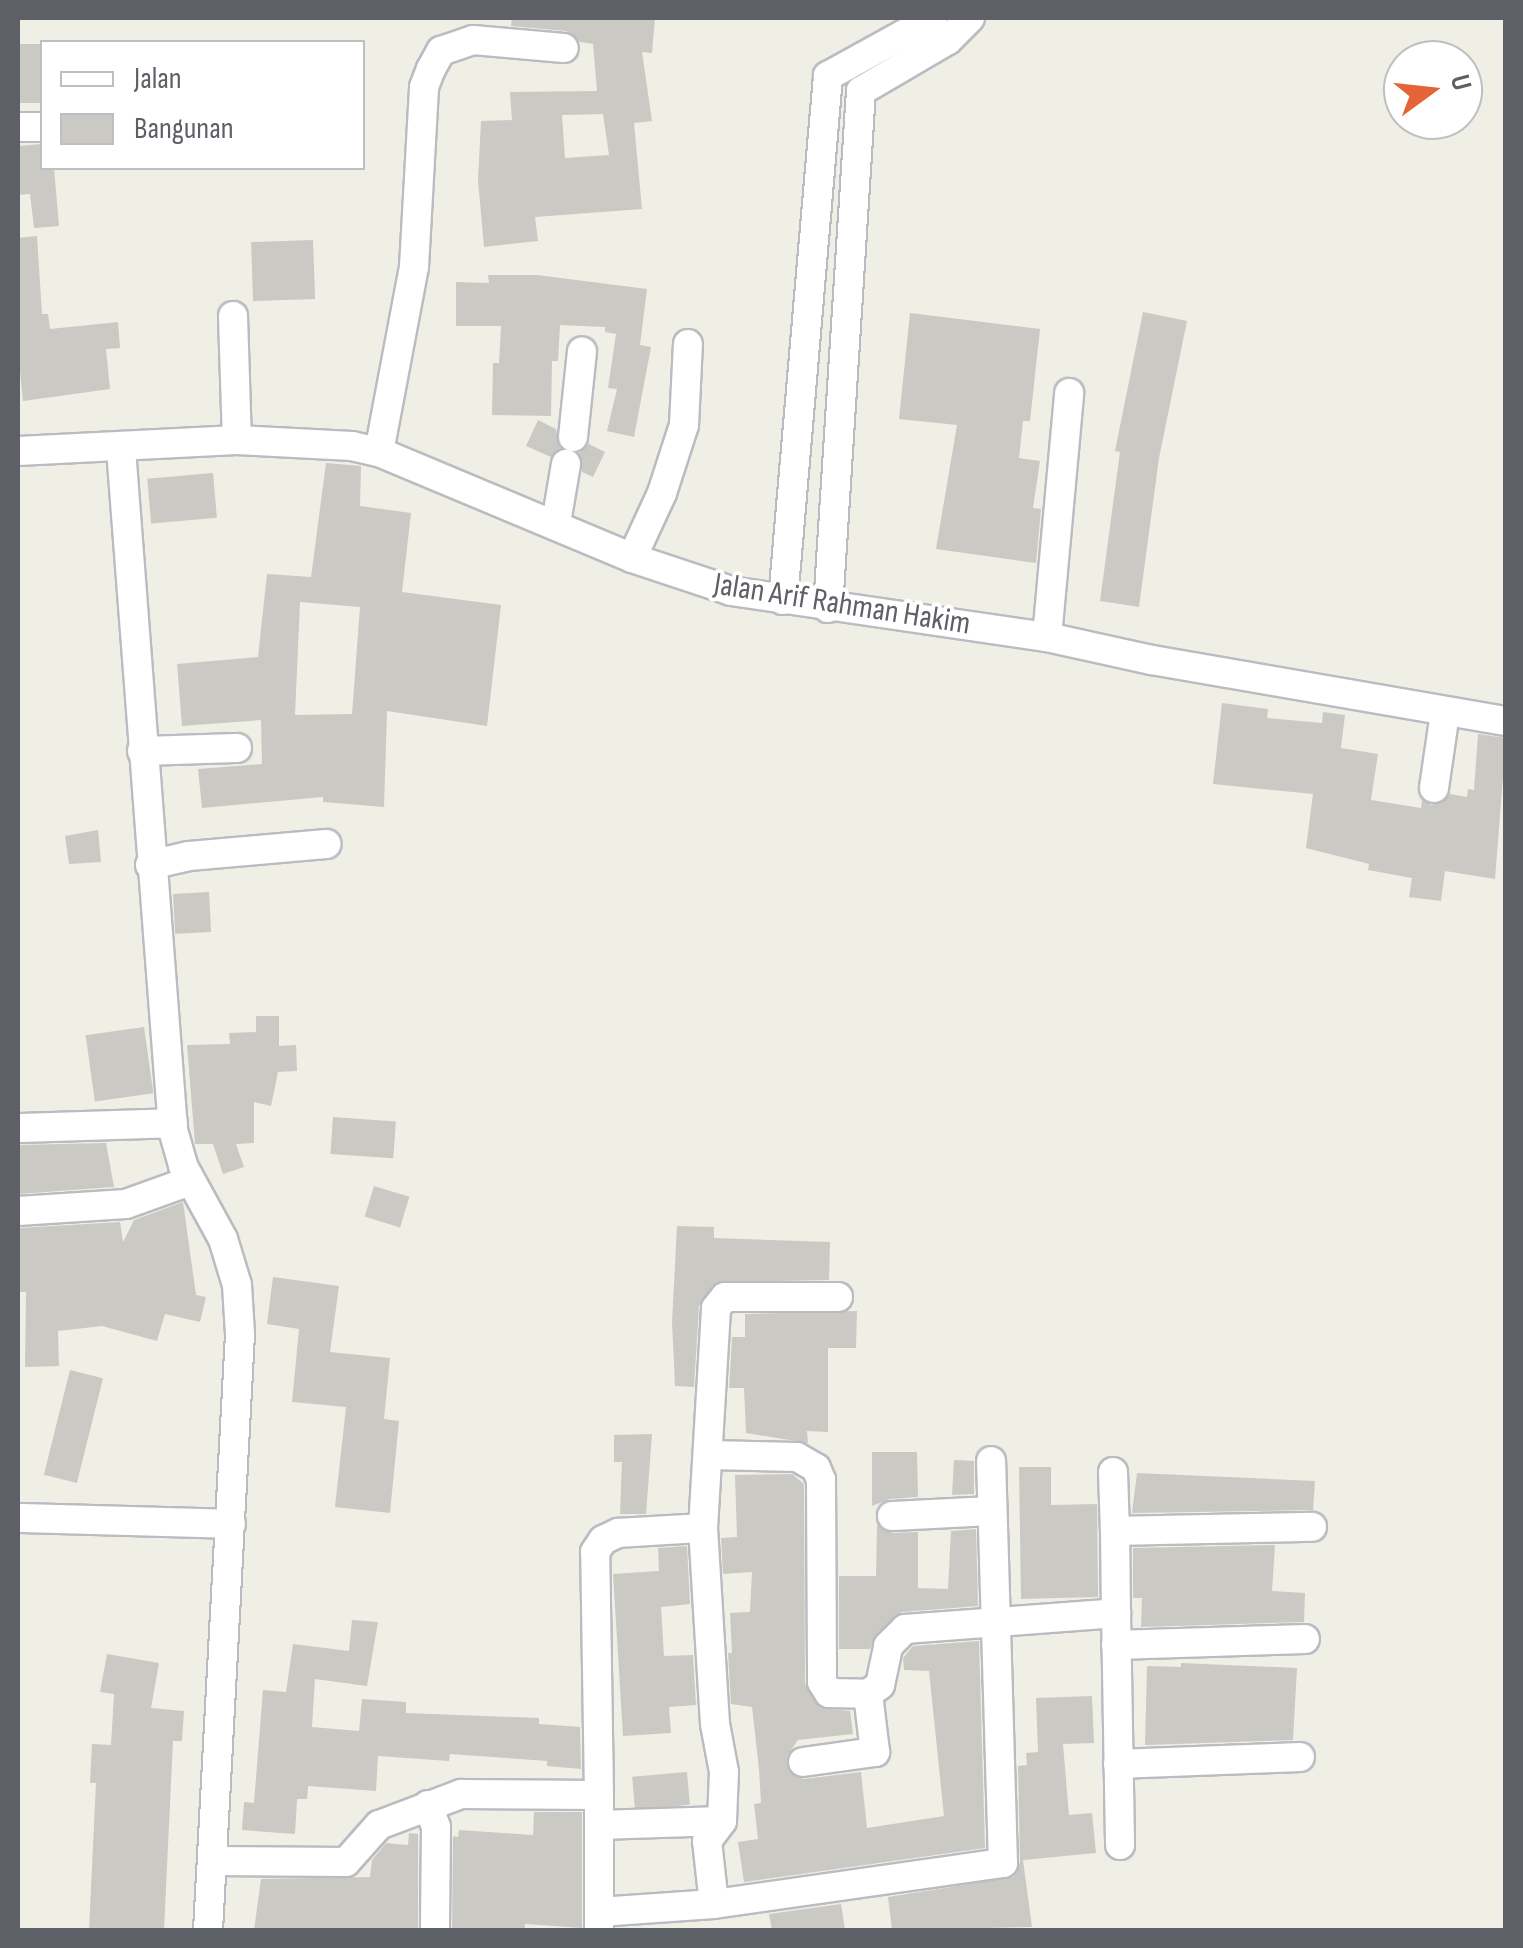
<!DOCTYPE html>
<html>
<head>
<meta charset="utf-8">
<style>
	body { margin:0 }
	#map { position:relative; width:1523px; height:1948px; overflow:hidden; background:#efefe6; font-family:"Sofia Sans Condensed",sans-serif }
	div>[style] { position:absolute }
	[style*='--x'] { left:calc(var(--x)*1px); top:calc(var(--y)*1px); width:calc(var(--w)*1px); rotate:calc(var(--a)*1deg) }
	.building>* { inset:0; background:#cac9c3; transform-origin:0 0 }
	.roads { filter:drop-shadow(2px 0 #babcc1) drop-shadow(-2px 0 #babcc1) drop-shadow(0 2px #babcc1) drop-shadow(0 -2px #babcc1) }
	.minor>* { height:28px; margin:-14px; padding:0 14px; transform-origin:14px; border-radius:14px; background:#fff }
	span { translate:-50% -50%; white-space:nowrap; text-align:center; line-height:1.15; -webkit-text-stroke:8px #fff; paint-order:stroke }
	.street-label { font-size:32px; color:#5d6066 }
	.frame { position:absolute; inset:0; border:20px solid #5d6066; pointer-events:none }
	.legend { position:absolute; left:40px; top:40px; width:325px; height:130px; box-sizing:border-box; background:#fff; border:2px solid #bebfc2; margin:0; padding:12px 18px; list-style:none; font-size:30px; color:#5d6066 }
	.legend li { display:flex; align-items:center; gap:20px; height:50px }
	.legend b { width:50px; border:2px solid #bebfc2 }
	.north { position:absolute; left:1383px; top:40px; width:100px; height:100px; box-sizing:border-box; background:#fff; border:2px solid #bebfc2; border-radius:50%; rotate:75deg; font-size:28px; font-weight:700; line-height:40px; text-align:center; color:#5d6066 }
	.north::after { content:''; display:block; margin:auto; width:35px; height:45px; background:#e46437; clip-path:polygon(50% 0,100% 100%,50% 72%,0 100%) }
</style>
</head>
<body>
<div id="map">
	<div class="building">
		<div style="clip-path:polygon(evenodd,512px 18px,655px 18px,652px 53px,642px 52px,652px 121px,634px 123px,642px 209px,535px 217px,538px 241px,484px 247px,478px 180px,481px 121px,512px 120px,510px 92px,597px 91px,593px 44px,580px 42px,566px 31px,511px 26px,512px 18px,603px 114px,609px 155px,565px 158px,562px 115px,603px 114px)"></div>
		<div style="left:42px;top:44px;width:59px;height:24px;rotate:90deg"></div>
		<div style="clip-path:polygon(42px 144px,42px 168px,54px 168px,59px 226px,34px 228px,30px 194px,18px 195px,18px 146px)"></div>
		<div style="clip-path:polygon(37px 236px,42px 314px,48px 314px,50px 329px,118px 322px,120px 348px,106px 349px,110px 389px,23px 401px,18px 351px,18px 238px)"></div>
		<div style="left:313px;top:240px;width:59px;height:62px;rotate:88deg"></div>
		<div style="clip-path:polygon(488px 275px,537px 275px,647px 289px,640px 345px,651px 347px,634px 437px,607px 431px,617px 389px,608px 388px,616px 334px,605px 332px,605px 327px,560px 325px,558px 361px,552px 361px,551px 416px,492px 415px,493px 363px,499px 363px,501px 326px,456px 326px,456px 282px,489px 283px)"></div>
		<div style="clip-path:polygon(1143px 312px,1187px 321px,1159px 458px,1139px 607px,1100px 601px,1120px 452px,1115px 451px)"></div>
		<div style="clip-path:polygon(910px 313px,1040px 329px,1030px 421px,1023px 421px,1019px 458px,1040px 461px,1033px 508px,1041px 509px,1036px 563px,936px 549px,957px 425px,899px 419px)"></div>
		<div style="clip-path:polygon(538px 420px,556px 429px,560px 448px,551px 457px,526px 446px)"></div>
		<div style="clip-path:polygon(589px 444px,605px 452px,593px 477px,582px 472px,579px 453px)"></div>
		<div style="clip-path:polygon(evenodd,326px 463px,361px 466px,360px 506px,411px 513px,402px 592px,501px 605px,487px 726px,387px 711px,384px 807px,323px 802px,323px 797px,202px 808px,198px 769px,262px 764px,261px 720px,182px 726px,177px 664px,258px 657px,267px 574px,311px 577px,326px 463px,300px 602px,360px 607px,352px 714px,295px 715px,300px 602px)"></div>
		<div style="left:213px;top:473px;width:45px;height:66px;rotate:85deg"></div>
		<div style="clip-path:polygon(1222px 703px,1268px 709px,1267px 718px,1322px 723px,1323px 712px,1345px 715px,1341px 748px,1378px 754px,1371px 800px,1421px 808px,1422px 800px,1432px 805px,1450px 794px,1467px 797px,1468px 789px,1474px 790px,1478px 734px,1506px 738px,1495px 879px,1445px 871px,1441px 901px,1409px 897px,1412px 878px,1368px 870px,1369px 864px,1306px 848px,1313px 794px,1213px 784px)"></div>
		<div style="clip-path:polygon(98px 830px,101px 862px,69px 864px,65px 836px)"></div>
		<div style="left:209px;top:892px;width:40px;height:36px;rotate:87deg"></div>
		<div style="clip-path:polygon(256px 1016px,279px 1016px,279px 1046px,296px 1045px,297px 1071px,278px 1072px,271px 1106px,254px 1102px,254px 1143px,236px 1144px,244px 1167px,223px 1174px,213px 1144px,195px 1144px,187px 1045px,230px 1044px,229px 1033px,256px 1032px)"></div>
		<div style="left:144px;top:1027px;width:67px;height:59px;rotate:82deg"></div>
		<div style="left:333px;top:1117px;width:63px;height:37px;rotate:4deg"></div>
		<div style="clip-path:polygon(106px 1143px,114px 1187px,18px 1194px,18px 1145px)"></div>
		<div style="left:374px;top:1186px;width:37px;height:32px;rotate:17deg"></div>
		<div style="clip-path:polygon(183px 1202px,196px 1295px,206px 1297px,200px 1322px,165px 1314px,157px 1341px,102px 1326px,58px 1331px,59px 1366px,25px 1367px,26px 1292px,18px 1292px,18px 1228px,120px 1222px,123px 1242px,134px 1220px)"></div>
		<div style="clip-path:polygon(677px 1226px,714px 1227px,714px 1238px,830px 1242px,829px 1280px,717px 1282px,699px 1306px,694px 1387px,675px 1386px,672px 1322px)"></div>
		<div style="clip-path:polygon(273px 1277px,339px 1286px,330px 1352px,390px 1358px,384px 1419px,399px 1421px,390px 1513px,335px 1507px,346px 1407px,292px 1402px,299px 1329px,267px 1324px)"></div>
		<div style="clip-path:polygon(857px 1311px,856px 1348px,828px 1348px,828px 1432px,807px 1431px,808px 1443px,746px 1433px,744px 1388px,729px 1388px,732px 1337px,745px 1337px,745px 1314px)"></div>
		<div style="left:70px;top:1370px;width:34px;height:108px;rotate:14deg"></div>
		<div style="clip-path:polygon(652px 1434px,646px 1514px,620px 1514px,622px 1462px,614px 1462px,614px 1435px)"></div>
		<div style="clip-path:polygon(872px 1452px,917px 1452px,918px 1497px,890px 1499px,872px 1506px)"></div>
		<div style="clip-path:polygon(954px 1460px,974px 1461px,974px 1494px,952px 1495px)"></div>
		<div style="clip-path:polygon(1019px 1467px,1051px 1467px,1051px 1505px,1097px 1504px,1098px 1597px,1021px 1599px)"></div>
		<div style="clip-path:polygon(1137px 1473px,1315px 1481px,1313px 1510px,1132px 1513px)"></div>
		<div style="clip-path:polygon(792px 1474px,804px 1484px,805px 1683px,820px 1708px,850px 1711px,853px 1734px,798px 1740px,787px 1756px,789px 1772px,804px 1779px,861px 1772px,867px 1828px,944px 1816px,929px 1671px,904px 1670px,903px 1658px,913px 1646px,979px 1641px,985px 1848px,744px 1882px,738px 1842px,758px 1839px,754px 1804px,761px 1803px,759px 1769px,752px 1707px,731px 1704px,728px 1653px,732px 1653px,730px 1613px,750px 1612px,752px 1572px,723px 1574px,721px 1538px,737px 1537px,735px 1475px)"></div>
		<div style="clip-path:polygon(877px 1525px,892px 1533px,918px 1532px,918px 1588px,948px 1589px,951px 1531px,976px 1529px,978px 1606px,902px 1612px,876px 1634px,870px 1649px,839px 1649px,839px 1576px,876px 1576px)"></div>
		<div style="clip-path:polygon(1275px 1545px,1272px 1591px,1305px 1593px,1304px 1622px,1141px 1627px,1142px 1598px,1133px 1598px,1133px 1548px)"></div>
		<div style="clip-path:polygon(687px 1546px,690px 1604px,661px 1607px,664px 1656px,693px 1655px,696px 1705px,669px 1707px,671px 1733px,623px 1736px,613px 1574px,659px 1571px,658px 1548px)"></div>
		<div style="clip-path:polygon(352px 1620px,378px 1622px,367px 1686px,315px 1679px,312px 1727px,359px 1731px,362px 1699px,406px 1702px,406px 1713px,539px 1718px,539px 1724px,580px 1727px,581px 1769px,547px 1766px,547px 1761px,450px 1754px,449px 1761px,378px 1756px,376px 1791px,308px 1786px,307px 1799px,297px 1799px,295px 1834px,242px 1830px,244px 1802px,254px 1803px,263px 1690px,286px 1692px,293px 1644px,349px 1651px)"></div>
		<div style="clip-path:polygon(107px 1654px,159px 1663px,151px 1708px,184px 1711px,182px 1741px,173px 1741px,164px 1930px,89px 1930px,96px 1783px,90px 1783px,92px 1744px,111px 1745px,114px 1694px,100px 1692px)"></div>
		<div style="clip-path:polygon(1181px 1663px,1297px 1668px,1293px 1740px,1145px 1745px,1147px 1666px,1181px 1667px)"></div>
		<div style="clip-path:polygon(1092px 1696px,1094px 1743px,1063px 1744px,1069px 1815px,1092px 1813px,1096px 1853px,1023px 1860px,1032px 1927px,892px 1930px,888px 1897px,1014px 1877px,1020px 1862px,1018px 1766px,1027px 1765px,1026px 1753px,1038px 1752px,1036px 1698px)"></div>
		<div style="left:687px;top:1772px;width:33px;height:55px;rotate:85deg"></div>
		<div style="clip-path:polygon(534px 1812px,582px 1812px,582px 1928px,525px 1924px,525px 1930px,452px 1930px,453px 1836px,458px 1837px,459px 1830px,533px 1835px)"></div>
		<div style="clip-path:polygon(409px 1833px,418px 1834px,418px 1930px,254px 1930px,261px 1879px,370px 1877px,372px 1860px,386px 1843px,408px 1845px)"></div>
		<div style="clip-path:polygon(841px 1904px,845px 1930px,772px 1930px,769px 1914px)"></div>
	</div>
	<div class="roads">
		<div class="minor">
			<div style="--x:18;--y:127;--w:24;--a:0"></div>
			<div style="--x:233;--y:316;--w:124;--a:88.2"></div>
			<div style="--x:573;--y:437;--w:86;--a:-84"></div>
			<div style="--x:121;--y:449;--w:683;--a:85.63"></div>
			<div style="--x:173;--y:1130;--w:37;--a:74"></div>
			<div style="--x:183;--y:1166;--w:83;--a:61.3"></div>
			<div style="--x:223;--y:1239;--w:48;--a:73.1"></div>
			<div style="--x:237;--y:1285;--w:49;--a:86.5"></div>
			<div style="--x:240;--y:1334;--w:597;--a:93.07"></div>
			<div style="--x:18;--y:451;--w:219;--a:-2.9"></div>
			<div style="--x:237;--y:440;--w:115;--a:3"></div>
			<div style="--x:352;--y:446;--w:28;--a:13"></div>
			<div style="--x:379;--y:452;--w:274;--a:22.7"></div>
			<div style="--x:632;--y:558;--w:104;--a:18.4"></div>
			<div style="--x:731;--y:591;--w:319;--a:8.3"></div>
			<div style="--x:1047;--y:637;--w:107;--a:12.4"></div>
			<div style="--x:1152;--y:660;--w:359;--a:9.8"></div>
			<div style="--x:379;--y:452;--w:188;--a:-79.3"></div>
			<div style="--x:414;--y:267;--w:180;--a:-86.8"></div>
			<div style="--x:424;--y:87;--w:19;--a:-69"></div>
			<div style="--x:431;--y:69;--w:21;--a:-61"></div>
			<div style="--x:441;--y:51;--w:34;--a:-19"></div>
			<div style="--x:473;--y:40;--w:91;--a:5"></div>
			<div style="--x:556;--y:523;--w:60;--a:-80.4"></div>
			<div style="--x:632;--y:558;--w:72;--a:-65.2"></div>
			<div style="--x:662;--y:493;--w:71;--a:-72.1"></div>
			<div style="--x:684;--y:425;--w:81;--a:-87.2"></div>
			<div style="--x:783;--y:600;--w:526;--a:-85.09"></div>
			<div style="--x:828;--y:76;--w:120;--a:-28.9"></div>
			<div style="--x:828;--y:608;--w:518;--a:-86.35"></div>
			<div style="--x:861;--y:91;--w:101;--a:-30.4"></div>
			<div style="--x:948;--y:40;--w:31;--a:-45"></div>
			<div style="--x:1047;--y:637;--w:245;--a:-84.8"></div>
			<div style="--x:142;--y:751;--w:95;--a:-1.8"></div>
			<div style="--x:1434;--y:788;--w:76;--a:-81.7"></div>
			<div style="--x:150;--y:865;--w:40;--a:-13"></div>
			<div style="--x:189;--y:856;--w:138;--a:-5"></div>
			<div style="--x:18;--y:1128;--w:155;--a:-1.8"></div>
			<div style="--x:18;--y:1211;--w:108;--a:-3.7"></div>
			<div style="--x:126;--y:1204;--w:68;--a:-19.8"></div>
			<div style="--x:709;--y:1455;--w:88;--a:1.3"></div>
			<div style="--x:797;--y:1457;--w:22;--a:30"></div>
			<div style="--x:816;--y:1468;--w:13;--a:67"></div>
			<div style="--x:821;--y:1480;--w:202;--a:89.7"></div>
			<div style="--x:822;--y:1682;--w:13;--a:58"></div>
			<div style="--x:829;--y:1693;--w:39;--a:1"></div>
			<div style="--x:1113;--y:1472;--w:59;--a:88.1"></div>
			<div style="--x:892;--y:1516;--w:100;--a:-2.9"></div>
			<div style="--x:18;--y:1518;--w:213;--a:1.6"></div>
			<div style="--x:1116;--y:1613;--w:232;--a:89"></div>
			<div style="--x:1116;--y:1645;--w:189;--a:-1.8"></div>
			<div style="--x:803;--y:1762;--w:73;--a:-7.9"></div>
			<div style="--x:875;--y:1752;--w:58;--a:-96.9"></div>
			<div style="--x:868;--y:1694;--w:15;--a:-37"></div>
			<div style="--x:880;--y:1685;--w:40;--a:-78"></div>
			<div style="--x:888;--y:1646;--w:24;--a:-45"></div>
			<div style="--x:905;--y:1629;--w:212;--a:-4.3"></div>
			<div style="--x:1116;--y:1613;--w:82;--a:-90.7"></div>
			<div style="--x:1115;--y:1531;--w:197;--a:-1.2"></div>
			<div style="--x:1118;--y:1764;--w:182;--a:-2.2"></div>
			<div style="--x:599;--y:1795;--w:243;--a:-90.9"></div>
			<div style="--x:595;--y:1552;--w:14;--a:-56"></div>
			<div style="--x:603;--y:1540;--w:17;--a:-25"></div>
			<div style="--x:618;--y:1533;--w:85;--a:-3.4"></div>
			<div style="--x:428;--y:1805;--w:23;--a:70"></div>
			<div style="--x:436;--y:1827;--w:103;--a:90.6"></div>
			<div style="--x:599;--y:1825;--w:123;--a:-1.9"></div>
			<div style="--x:214;--y:1861;--w:132;--a:0.4"></div>
			<div style="--x:346;--y:1862;--w:50;--a:-48.3"></div>
			<div style="--x:379;--y:1825;--w:88;--a:-20.7"></div>
			<div style="--x:461;--y:1794;--w:138;--a:0.4"></div>
			<div style="--x:599;--y:1795;--w:134;--a:90"></div>
			<div style="--x:714;--y:1904;--w:63;--a:-96.3"></div>
			<div style="--x:707;--y:1841;--w:25;--a:-53"></div>
			<div style="--x:722;--y:1821;--w:49;--a:-87.7"></div>
			<div style="--x:724;--y:1772;--w:49;--a:-100.6"></div>
			<div style="--x:715;--y:1724;--w:196;--a:-93.5"></div>
			<div style="--x:703;--y:1528;--w:220;--a:-86.6"></div>
			<div style="--x:716;--y:1308;--w:14;--a:-51"></div>
			<div style="--x:725;--y:1297;--w:113;--a:0"></div>
			<div style="--x:599;--y:1912;--w:115;--a:-4"></div>
			<div style="--x:714;--y:1904;--w:292;--a:-8.1"></div>
			<div style="--x:1003;--y:1863;--w:402;--a:-91.7"></div>
		</div>
	</div>
	<div class="street-label">
		<span style="left:842px;top:605px;rotate:9deg">Jalan Arif Rahman Hakim</span>
	</div>
	<div class="frame"></div>
	<ul class="legend">
	<li><b style="height:12px;background:#fff"></b>Jalan</li>
	<li><b style="height:28px;background:#cac9c3"></b>Bangunan</li>
	</ul>
	<div class="north">U</div>
</div>
</body>
</html>
